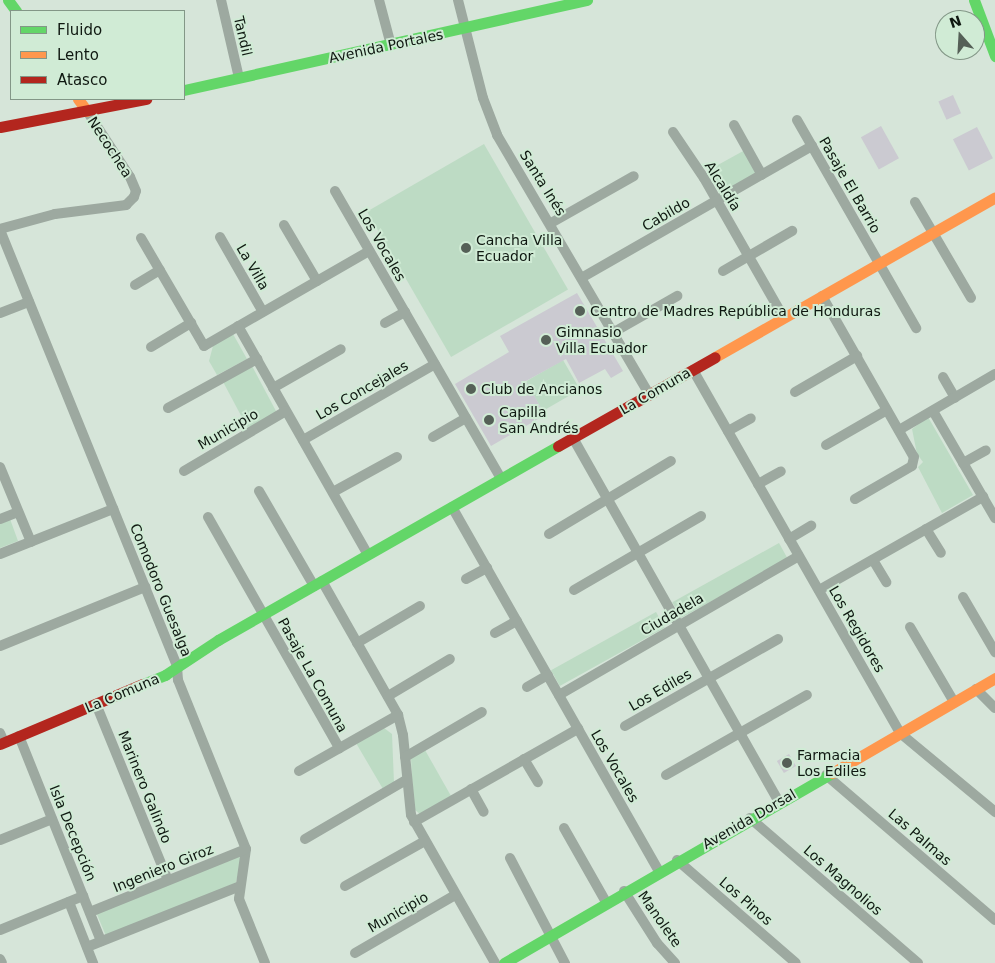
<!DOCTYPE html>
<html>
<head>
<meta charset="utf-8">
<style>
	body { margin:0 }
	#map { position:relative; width:995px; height:963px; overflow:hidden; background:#d6e5d9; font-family:"DejaVu Sans",sans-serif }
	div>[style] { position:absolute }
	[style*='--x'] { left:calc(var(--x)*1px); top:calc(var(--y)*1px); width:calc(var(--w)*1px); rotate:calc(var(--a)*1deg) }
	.green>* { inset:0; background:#bddbc4; transform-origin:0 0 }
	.building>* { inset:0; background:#cbcad1; transform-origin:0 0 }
	.street>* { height:10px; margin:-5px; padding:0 5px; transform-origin:5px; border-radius:5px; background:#9da9a0 }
	.fast>* { height:11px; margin:-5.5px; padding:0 5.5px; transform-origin:5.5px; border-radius:5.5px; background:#63d668 }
	.slow>* { height:11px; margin:-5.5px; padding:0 5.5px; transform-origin:5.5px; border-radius:5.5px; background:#ff974d }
	.jam>* { height:11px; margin:-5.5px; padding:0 5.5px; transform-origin:5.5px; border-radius:5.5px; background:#b3261e }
	.dots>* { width:14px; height:14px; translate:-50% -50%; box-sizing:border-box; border:2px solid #d0ebd5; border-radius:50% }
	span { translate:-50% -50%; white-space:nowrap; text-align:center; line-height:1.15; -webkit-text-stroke:4px #d0ebd5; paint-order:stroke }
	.street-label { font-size:14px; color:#0f1811 }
	.poi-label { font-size:14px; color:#0f1811 }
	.left { translate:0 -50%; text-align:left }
	.legend { position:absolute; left:10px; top:10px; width:175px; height:90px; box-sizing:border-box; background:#d0ebd5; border:1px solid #839787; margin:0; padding:6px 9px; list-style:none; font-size:15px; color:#0f1811 }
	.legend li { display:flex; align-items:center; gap:10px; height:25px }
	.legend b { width:25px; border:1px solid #839787 }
	.north { position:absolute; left:935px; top:10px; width:50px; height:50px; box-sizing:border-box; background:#d0ebd5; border:1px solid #839787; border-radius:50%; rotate:341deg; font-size:14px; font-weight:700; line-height:20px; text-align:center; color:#0f1811 }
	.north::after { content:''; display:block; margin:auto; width:18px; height:22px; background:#556057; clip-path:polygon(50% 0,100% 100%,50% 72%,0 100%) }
</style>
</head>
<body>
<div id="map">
	<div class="green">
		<div style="left:484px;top:144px;width:168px;height:135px;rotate:60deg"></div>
		<div style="left:745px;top:150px;width:26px;height:43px;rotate:61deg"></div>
		<div style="clip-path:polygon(233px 334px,247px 359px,217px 375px,209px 361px,213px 346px)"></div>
		<div style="left:563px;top:360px;width:34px;height:43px;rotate:60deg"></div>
		<div style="left:252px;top:366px;width:55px;height:33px;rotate:62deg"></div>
		<div style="clip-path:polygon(928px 417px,973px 495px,942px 513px,918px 467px,923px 462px,917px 454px,912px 429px)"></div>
		<div style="clip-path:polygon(10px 519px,18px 541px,0 548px,0 523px)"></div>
		<div style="left:779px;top:543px;width:18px;height:122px;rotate:61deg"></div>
		<div style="left:656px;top:612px;width:18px;height:120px;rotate:61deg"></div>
		<div style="clip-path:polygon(384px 728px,392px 734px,394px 783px,383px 789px,356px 743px)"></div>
		<div style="clip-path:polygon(425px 750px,451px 796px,420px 814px,415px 810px,413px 799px,411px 758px)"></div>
		<div style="clip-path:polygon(239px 855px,241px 862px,235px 886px,106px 936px,96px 912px)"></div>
	</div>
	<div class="building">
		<div style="left:953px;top:95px;width:20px;height:16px;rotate:66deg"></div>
		<div style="left:881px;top:126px;width:37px;height:23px;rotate:61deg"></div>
		<div style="left:977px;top:127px;width:35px;height:27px;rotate:63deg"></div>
		<div style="clip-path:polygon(577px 293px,623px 371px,611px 378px,605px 369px,579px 383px,566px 359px,526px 381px,545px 415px,491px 446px,455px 384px,509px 352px,500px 336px)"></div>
		<div style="left:789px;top:754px;width:14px;height:14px;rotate:60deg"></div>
	</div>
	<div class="street">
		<div style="--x:221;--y:0;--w:80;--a:77"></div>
		<div style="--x:379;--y:0;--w:47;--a:75.1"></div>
		<div style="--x:458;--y:0;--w:101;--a:75.7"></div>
		<div style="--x:483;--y:98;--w:40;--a:69"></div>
		<div style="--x:497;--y:135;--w:300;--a:59.6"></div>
		<div style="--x:797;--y:120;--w:240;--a:60.2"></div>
		<div style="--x:734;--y:125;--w:57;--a:60.8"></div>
		<div style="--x:673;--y:132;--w:55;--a:56"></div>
		<div style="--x:704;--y:178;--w:161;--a:60.3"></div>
		<div style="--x:335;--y:191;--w:332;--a:60"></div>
		<div style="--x:915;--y:202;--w:111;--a:59.7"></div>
		<div style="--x:551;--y:223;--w:95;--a:-29.5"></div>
		<div style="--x:284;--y:225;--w:65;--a:59.5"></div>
		<div style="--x:0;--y:229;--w:57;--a:-15.3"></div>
		<div style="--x:55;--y:214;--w:72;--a:-7.2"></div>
		<div style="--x:126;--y:205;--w:11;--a:-45"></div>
		<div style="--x:134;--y:197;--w:6;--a:-72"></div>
		<div style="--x:136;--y:191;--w:15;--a:-113"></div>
		<div style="--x:130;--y:177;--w:79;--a:-123.1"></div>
		<div style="--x:0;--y:230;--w:471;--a:67.9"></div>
		<div style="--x:177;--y:666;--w:14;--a:86"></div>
		<div style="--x:178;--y:680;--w:182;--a:68.1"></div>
		<div style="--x:246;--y:849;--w:50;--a:98"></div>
		<div style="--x:239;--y:899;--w:69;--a:67.9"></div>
		<div style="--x:220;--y:237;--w:86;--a:60.2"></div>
		<div style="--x:141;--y:238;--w:125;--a:59.7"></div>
		<div style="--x:204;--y:346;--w:190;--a:-29.9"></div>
		<div style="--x:723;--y:271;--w:80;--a:-30.1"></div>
		<div style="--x:583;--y:277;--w:264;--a:-29.8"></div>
		<div style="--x:135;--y:285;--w:29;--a:-31"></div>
		<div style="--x:822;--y:296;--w:185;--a:60.3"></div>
		<div style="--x:914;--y:457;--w:9;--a:103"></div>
		<div style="--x:912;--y:466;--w:66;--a:149.9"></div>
		<div style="--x:0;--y:313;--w:31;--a:-21"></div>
		<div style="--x:385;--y:323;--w:23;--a:-29"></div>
		<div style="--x:238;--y:326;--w:263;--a:60.4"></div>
		<div style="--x:614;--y:332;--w:73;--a:-29.7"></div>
		<div style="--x:151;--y:347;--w:47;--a:-31"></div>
		<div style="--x:693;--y:370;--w:418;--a:60.3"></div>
		<div style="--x:900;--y:733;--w:124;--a:39.7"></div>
		<div style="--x:943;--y:377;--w:24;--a:60"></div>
		<div style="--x:273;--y:388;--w:78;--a:-29.8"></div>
		<div style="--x:795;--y:392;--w:72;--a:-30.1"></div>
		<div style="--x:168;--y:408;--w:102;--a:-28.8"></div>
		<div style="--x:933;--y:411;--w:124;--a:59.9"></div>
		<div style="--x:899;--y:430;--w:111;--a:-30.3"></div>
		<div style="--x:728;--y:431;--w:26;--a:-29"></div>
		<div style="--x:433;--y:437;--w:38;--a:-30"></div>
		<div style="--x:573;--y:438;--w:418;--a:60.5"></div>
		<div style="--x:303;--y:440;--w:152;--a:-29.9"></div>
		<div style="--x:826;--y:445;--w:70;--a:-29.8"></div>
		<div style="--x:963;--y:463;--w:26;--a:-29"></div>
		<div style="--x:0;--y:467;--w:81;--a:67.5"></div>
		<div style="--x:184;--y:471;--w:118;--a:-30.5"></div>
		<div style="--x:758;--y:484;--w:26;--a:-29"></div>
		<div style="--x:259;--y:491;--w:110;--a:59.9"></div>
		<div style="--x:333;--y:492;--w:73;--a:-28.7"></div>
		<div style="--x:452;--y:507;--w:419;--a:60.4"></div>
		<div style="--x:208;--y:517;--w:266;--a:60.4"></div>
		<div style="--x:0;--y:519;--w:19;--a:-21"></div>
		<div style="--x:926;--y:529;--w:28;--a:58"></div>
		<div style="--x:549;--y:534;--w:142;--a:-30.9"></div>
		<div style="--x:789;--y:539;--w:26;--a:-31"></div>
		<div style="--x:0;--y:554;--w:122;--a:-21.7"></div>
		<div style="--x:873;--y:560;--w:26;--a:59"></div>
		<div style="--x:466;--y:579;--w:24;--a:-28"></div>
		<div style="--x:322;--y:581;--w:154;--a:60.4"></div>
		<div style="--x:398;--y:715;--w:21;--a:76"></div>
		<div style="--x:403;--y:735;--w:80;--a:84.3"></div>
		<div style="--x:411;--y:815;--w:170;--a:60.4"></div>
		<div style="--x:574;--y:590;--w:147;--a:-30.2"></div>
		<div style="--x:819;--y:590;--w:189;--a:-29.6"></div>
		<div style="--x:963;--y:597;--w:64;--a:59.8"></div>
		<div style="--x:910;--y:627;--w:87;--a:59.6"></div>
		<div style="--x:495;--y:633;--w:25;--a:-29"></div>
		<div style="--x:357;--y:643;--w:73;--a:-30.4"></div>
		<div style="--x:0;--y:646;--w:157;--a:-22.1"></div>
		<div style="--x:527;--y:687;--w:24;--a:-30"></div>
		<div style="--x:976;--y:689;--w:27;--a:45"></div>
		<div style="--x:559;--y:695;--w:277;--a:-30.1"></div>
		<div style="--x:388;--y:696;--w:72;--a:-30.8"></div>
		<div style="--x:96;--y:704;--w:190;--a:67.8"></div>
		<div style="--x:625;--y:726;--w:176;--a:-29.6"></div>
		<div style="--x:0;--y:733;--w:10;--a:66"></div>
		<div style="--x:19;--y:736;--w:221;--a:68.2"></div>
		<div style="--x:405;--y:757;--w:89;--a:-30.3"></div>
		<div style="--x:524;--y:759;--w:27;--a:59"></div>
		<div style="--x:299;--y:771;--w:114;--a:-29.5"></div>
		<div style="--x:666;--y:775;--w:162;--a:-29.6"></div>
		<div style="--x:826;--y:775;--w:223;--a:40.6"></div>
		<div style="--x:471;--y:789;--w:26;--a:61"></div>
		<div style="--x:750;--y:818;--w:222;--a:40.8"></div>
		<div style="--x:414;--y:822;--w:189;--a:-29.6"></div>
		<div style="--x:564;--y:828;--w:85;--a:60.4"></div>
		<div style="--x:305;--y:839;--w:117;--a:-30.3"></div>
		<div style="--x:0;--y:840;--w:56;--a:-22"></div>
		<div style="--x:510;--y:858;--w:119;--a:62.4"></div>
		<div style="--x:677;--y:860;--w:157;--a:40.9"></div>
		<div style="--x:345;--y:886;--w:92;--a:-29.4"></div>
		<div style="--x:624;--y:891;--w:62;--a:57.6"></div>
		<div style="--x:657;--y:943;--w:27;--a:48"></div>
		<div style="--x:69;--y:902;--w:66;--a:68.5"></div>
		<div style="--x:90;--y:912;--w:168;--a:-22"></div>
		<div style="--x:0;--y:930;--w:90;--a:-22.3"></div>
		<div style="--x:87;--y:947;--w:162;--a:-21.7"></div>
		<div style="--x:355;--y:953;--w:116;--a:-30.1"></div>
		<div style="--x:0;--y:959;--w:4;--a:63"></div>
	</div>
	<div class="fast">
		<div style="--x:8;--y:0;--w:14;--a:54"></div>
		<div style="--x:974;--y:0;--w:60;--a:69.4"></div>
		<div style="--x:184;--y:90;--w:413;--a:-12.6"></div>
		<div style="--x:143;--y:684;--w:24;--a:-22"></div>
		<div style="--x:165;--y:675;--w:64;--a:-33.4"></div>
		<div style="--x:218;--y:640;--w:391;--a:-29.7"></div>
		<div style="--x:504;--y:963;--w:379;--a:-30.1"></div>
	</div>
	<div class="slow">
		<div style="--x:78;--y:99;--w:15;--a:53"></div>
		<div style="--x:715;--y:357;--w:322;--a:-29.7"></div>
		<div style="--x:832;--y:773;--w:189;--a:-30.2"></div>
	</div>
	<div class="jam">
		<div style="--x:0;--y:127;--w:149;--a:-10.9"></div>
		<div style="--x:558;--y:446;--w:180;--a:-29.5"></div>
		<div style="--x:0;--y:744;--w:155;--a:-22.8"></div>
	</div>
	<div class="dots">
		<div style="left:466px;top:248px;background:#556057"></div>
		<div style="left:580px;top:311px;background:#556057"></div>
		<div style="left:546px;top:340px;background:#556057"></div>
		<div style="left:471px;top:389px;background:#556057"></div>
		<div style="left:489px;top:420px;background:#556057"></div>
		<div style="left:787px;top:763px;background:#556057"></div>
	</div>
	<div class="street-label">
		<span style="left:243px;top:36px;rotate:77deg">Tandil</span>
		<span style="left:386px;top:46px;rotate:-12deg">Avenida Portales</span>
		<span style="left:110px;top:147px;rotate:57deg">Necochea</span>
		<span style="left:543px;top:183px;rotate:58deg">Santa Inés</span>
		<span style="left:850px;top:185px;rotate:60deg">Pasaje El Barrio</span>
		<span style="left:723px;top:186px;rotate:58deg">Alcaldía</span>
		<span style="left:666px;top:214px;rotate:-30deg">Cabildo</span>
		<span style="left:382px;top:245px;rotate:60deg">Los Vocales</span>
		<span style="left:253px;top:267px;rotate:60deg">La Villa</span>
		<span style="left:362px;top:390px;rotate:-30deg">Los Concejales</span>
		<span style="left:655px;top:391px;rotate:-30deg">La Comuna</span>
		<span style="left:228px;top:429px;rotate:-30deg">Municipio</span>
		<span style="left:161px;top:590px;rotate:68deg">Comodoro Guesalga</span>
		<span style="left:672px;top:614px;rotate:-30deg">Ciudadela</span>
		<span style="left:857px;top:629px;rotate:60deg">Los Regidores</span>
		<span style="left:313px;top:675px;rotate:61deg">Pasaje La Comuna</span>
		<span style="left:660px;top:690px;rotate:-30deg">Los Ediles</span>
		<span style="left:122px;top:693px;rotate:-23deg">La Comuna</span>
		<span style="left:615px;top:766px;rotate:60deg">Los Vocales</span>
		<span style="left:145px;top:787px;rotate:68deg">Marinero Galindo</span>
		<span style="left:749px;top:819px;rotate:-30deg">Avenida Dorsal</span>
		<span style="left:73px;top:833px;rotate:68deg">Isla Decepción</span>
		<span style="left:920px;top:837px;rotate:41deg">Las Palmas</span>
		<span style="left:163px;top:868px;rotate:-22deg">Ingeniero Giroz</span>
		<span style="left:843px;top:880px;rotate:41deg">Los Magnolios</span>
		<span style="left:746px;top:901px;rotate:41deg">Los Pinos</span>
		<span style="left:398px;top:912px;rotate:-30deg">Municipio</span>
		<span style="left:660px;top:919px;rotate:55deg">Manolete</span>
	</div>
	<div class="poi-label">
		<span class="left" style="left:476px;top:248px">Cancha Villa<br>Ecuador</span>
		<span class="left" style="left:590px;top:311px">Centro de Madres República de Honduras</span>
		<span class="left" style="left:556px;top:340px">Gimnasio<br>Villa Ecuador</span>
		<span class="left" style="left:481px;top:389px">Club de Ancianos</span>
		<span class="left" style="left:499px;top:420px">Capilla<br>San Andrés</span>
		<span class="left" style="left:797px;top:763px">Farmacia<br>Los Ediles</span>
	</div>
	<ul class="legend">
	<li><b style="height:6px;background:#63d668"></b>Fluido</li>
	<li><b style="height:6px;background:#ff974d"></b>Lento</li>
	<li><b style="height:6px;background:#b3261e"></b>Atasco</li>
	</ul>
	<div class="north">N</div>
</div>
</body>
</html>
